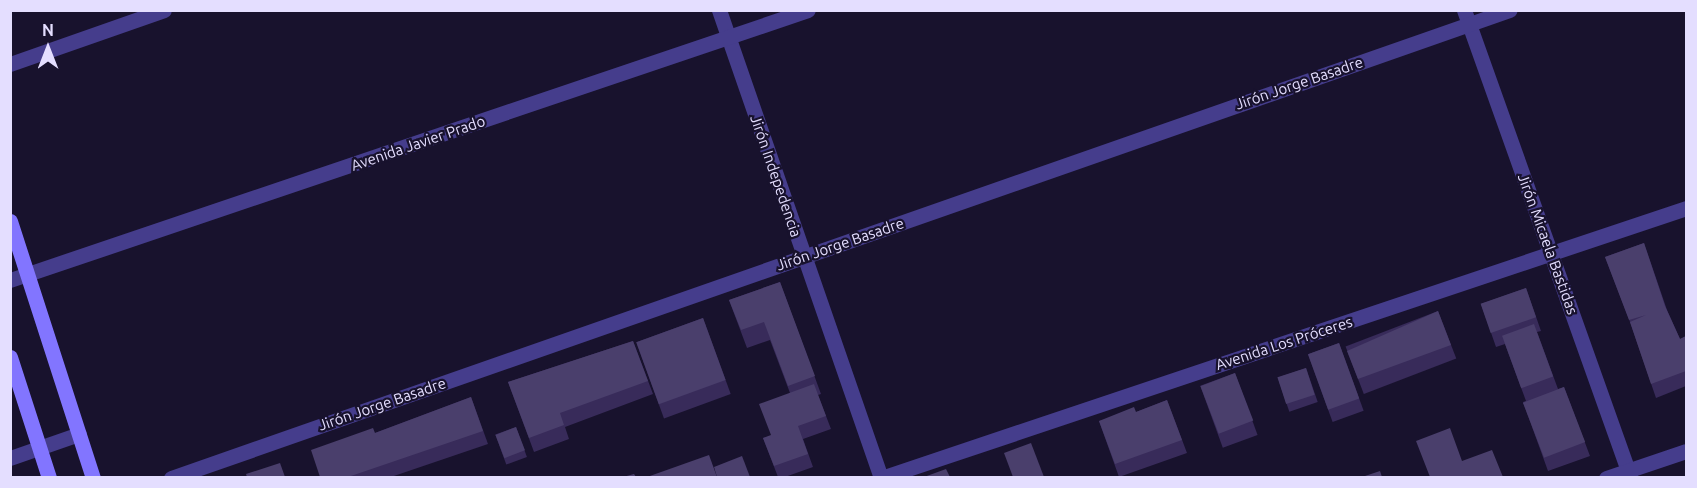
<!DOCTYPE html>
<html>
<head>
<meta charset="utf-8">
<style>
	body { margin:0 }
	#map { position:relative; width:1697px; height:488px; overflow:hidden; background:#18122d; font-family:Ubuntu,sans-serif }
	div>[style] { position:absolute }
	[style*='--x'] { left:calc(var(--x)*1px); top:calc(var(--y)*1px); width:calc(var(--w)*1px); rotate:calc(var(--a)*1deg) }
	.street>* { height:15px; margin:-7.5px; padding:0 7.5px; transform-origin:7.5px; border-radius:7.5px; background:#453d8c }
	.secondary>* { height:15px; margin:-7.5px; padding:0 7.5px; transform-origin:7.5px; border-radius:7.5px; background:#8275ff }
	.wall>* { inset:0; background:#382b5a; transform-origin:0 0 }
	.building>* { inset:0; background:#4a3f6c; transform-origin:0 0 }
	span { translate:-50% -50%; white-space:nowrap; text-align:center; line-height:1.15; -webkit-text-stroke:4.5px #18122d; paint-order:stroke }
	.street-label { font-size:15px; color:#e4deff }
	.frame { position:absolute; inset:0; border:12px solid #e4deff; pointer-events:none }
	.north { position:absolute; left:18px; top:18px; width:60px; height:60px; -webkit-text-stroke:4px #18122d; paint-order:stroke; rotate:0deg; font-size:16px; font-weight:700; line-height:24px; text-align:center; color:#e4deff }
	.north::after { content:''; display:block; margin:auto; width:21px; height:27px; background:#e4deff; clip-path:polygon(50% 0,100% 100%,50% 72%,0 100%) }
</style>
</head>
<body>
<div id="map">
	<div class="street">
		<div style="--x:719;--y:10;--w:495;--a:70.9"></div>
		<div style="--x:881;--y:478;--w:849;--a:-18.54"></div>
		<div style="--x:1464;--y:10;--w:497;--a:70.4"></div>
		<div style="--x:10;--y:64;--w:163;--a:-19.3"></div>
		<div style="--x:10;--y:280;--w:842;--a:-18.69"></div>
		<div style="--x:10;--y:458;--w:73;--a:-19.2"></div>
		<div style="--x:171;--y:478;--w:1418;--a:-19.27"></div>
		<div style="--x:1606;--y:478;--w:84;--a:-18.6"></div>
	</div>
	<div class="secondary">
		<div style="--x:10;--y:221;--w:270;--a:72.1"></div>
		<div style="--x:10;--y:357;--w:127;--a:72.1"></div>
	</div>
	<div class="wall">
		<div style="clip-path:polygon(1644px 243px,1667px 310px,1680px 339px,1686px 336px,1686px 386px,1656px 398px,1630px 322px,1605px 257px)"></div>
		<div style="clip-path:polygon(780px 282px,821px 394px,818px 395px,831px 429px,803px 439px,813px 467px,785px 477px,778px 477px,763px 438px,771px 436px,790px 393px,770px 340px,747px 348px,729px 300px)"></div>
		<div style="clip-path:polygon(1526px 288px,1541px 331px,1537px 332px,1558px 389px,1564px 387px,1590px 456px,1548px 471px,1523px 402px,1526px 401px,1505px 344px,1496px 347px,1481px 304px)"></div>
		<div style="left:1438px;top:311px;width:51px;height:99px;rotate:69deg"></div>
		<div style="left:703px;top:318px;width:81px;height:71px;rotate:70deg"></div>
		<div style="clip-path:polygon(633px 341px,653px 394px,565px 427px,569px 439px,534px 452px,508px 382px)"></div>
		<div style="left:1339px;top:343px;width:72px;height:33px;rotate:70deg"></div>
		<div style="left:1306px;top:368px;width:36px;height:30px;rotate:71deg"></div>
		<div style="left:1235px;top:373px;width:66px;height:37px;rotate:70deg"></div>
		<div style="clip-path:polygon(471px 397px,488px 444px,391px 477px,320px 477px,375px 433px)"></div>
		<div style="clip-path:polygon(1167px 400px,1187px 453px,1119px 477px,1099px 421px,1136px 412px)"></div>
		<div style="left:516px;top:427px;width:32px;height:22px;rotate:70deg"></div>
	</div>
	<div class="building">
		<div style="clip-path:polygon(1644px 243px,1665px 306px,1680px 339px,1686px 336px,1686px 371px,1651px 384px,1630px 322px,1646px 315px,1629px 320px,1605px 257px)"></div>
		<div style="clip-path:polygon(780px 282px,815px 376px,788px 386px,764px 322px,741px 330px,729px 300px)"></div>
		<div style="left:1526px;top:288px;width:31px;height:48px;rotate:71deg"></div>
		<div style="clip-path:polygon(1438px 311px,1451px 345px,1358px 379px,1347px 351px)"></div>
		<div style="left:703px;top:318px;width:66px;height:71px;rotate:70deg"></div>
		<div style="left:1534px;top:324px;width:56px;height:34px;rotate:70deg"></div>
		<div style="clip-path:polygon(633px 341px,648px 381px,560px 413px,564px 425px,529px 438px,508px 382px)"></div>
		<div style="left:1339px;top:343px;width:59px;height:33px;rotate:70deg"></div>
		<div style="left:1306px;top:368px;width:28px;height:30px;rotate:72deg"></div>
		<div style="left:1235px;top:373px;width:51px;height:37px;rotate:69deg"></div>
		<div style="clip-path:polygon(814px 384px,826px 416px,798px 426px,808px 454px,774px 466px,763px 438px,771px 435px,759px 404px)"></div>
		<div style="left:1564px;top:387px;width:59px;height:44px;rotate:69deg"></div>
		<div style="clip-path:polygon(471px 397px,483px 431px,348px 477px,320px 477px,311px 450px,373px 428px,375px 433px)"></div>
		<div style="clip-path:polygon(1167px 400px,1182px 440px,1115px 464px,1099px 421px,1134px 407px,1136px 412px)"></div>
		<div style="left:516px;top:427px;width:25px;height:22px;rotate:69deg"></div>
		<div style="clip-path:polygon(1450px 428px,1462px 461px,1492px 450px,1503px 477px,1430px 477px,1416px 441px)"></div>
		<div style="clip-path:polygon(1031px 443px,1044px 477px,1013px 477px,1004px 453px)"></div>
		<div style="clip-path:polygon(709px 455px,717px 477px,647px 477px)"></div>
		<div style="clip-path:polygon(742px 456px,750px 477px,717px 477px,714px 467px)"></div>
		<div style="clip-path:polygon(280px 463px,285px 477px,247px 477px,246px 474px)"></div>
		<div style="clip-path:polygon(946px 469px,950px 477px,924px 477px)"></div>
		<div style="clip-path:polygon(1380px 471px,1382px 477px,1362px 477px)"></div>
		<div style="clip-path:polygon(634px 474px,636px 477px,623px 477px)"></div>
	</div>
	<div class="street-label">
		<span style="left:1299px;top:83px;rotate:-19deg">Jirón Jorge Basadre</span>
		<span style="left:418px;top:143px;rotate:-19deg">Avenida Javier Prado</span>
		<span style="left:776px;top:176px;rotate:71deg">Jirón Indepedencia</span>
		<span style="left:840px;top:244px;rotate:-19deg">Jirón Jorge Basadre</span>
		<span style="left:1548px;top:244px;rotate:70deg">Jirón Micaela Bastidas</span>
		<span style="left:1284px;top:343px;rotate:-18deg">Avenida Los Próceres</span>
		<span style="left:382px;top:404px;rotate:-19deg">Jirón Jorge Basadre</span>
	</div>
	<div class="frame"></div>
	<div class="north">N</div>
</div>
</body>
</html>
